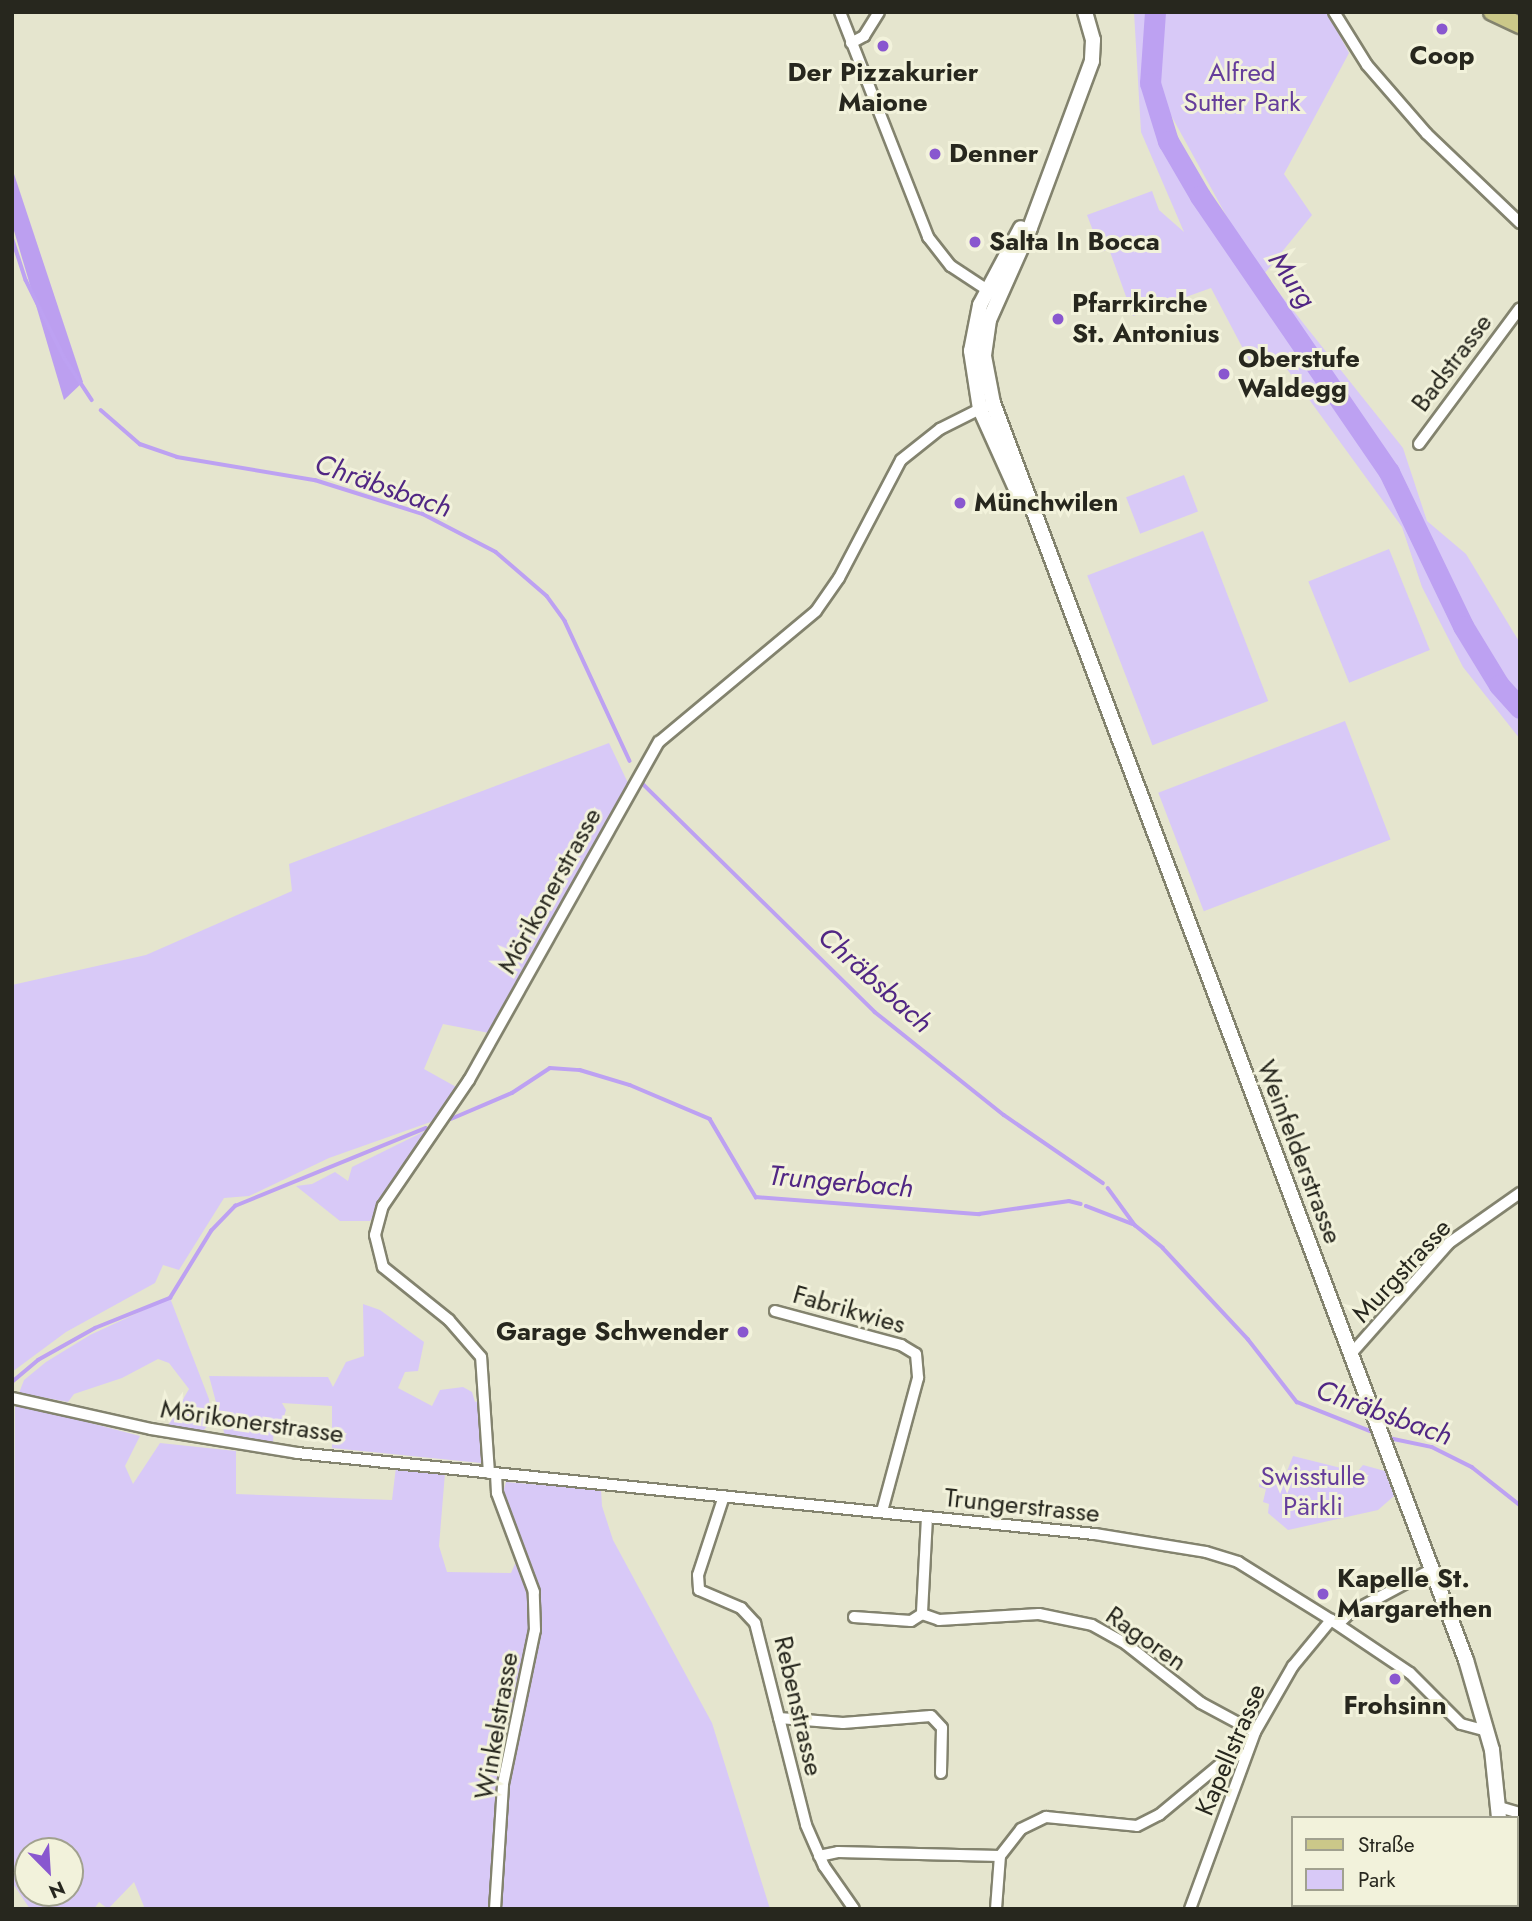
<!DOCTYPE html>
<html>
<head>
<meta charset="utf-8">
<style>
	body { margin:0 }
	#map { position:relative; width:1532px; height:1921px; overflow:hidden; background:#e5e5ce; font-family:Jost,sans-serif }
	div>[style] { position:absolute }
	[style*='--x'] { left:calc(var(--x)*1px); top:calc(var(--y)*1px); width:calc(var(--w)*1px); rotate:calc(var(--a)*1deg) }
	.green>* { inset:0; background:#d8c9f7; transform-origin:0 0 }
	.forest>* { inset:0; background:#bc9ff0 }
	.stream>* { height:3.5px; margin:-1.75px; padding:0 1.75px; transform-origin:1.75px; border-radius:1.75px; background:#bda1f2 }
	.river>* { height:21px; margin:-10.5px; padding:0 10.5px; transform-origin:10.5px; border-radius:10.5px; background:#bda1f2 }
	.roads { filter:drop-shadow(2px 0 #83836e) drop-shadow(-2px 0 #83836e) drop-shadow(0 2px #83836e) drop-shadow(0 -2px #83836e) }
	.street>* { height:10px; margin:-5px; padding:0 5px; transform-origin:5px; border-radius:5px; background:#fff }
	.secondary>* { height:14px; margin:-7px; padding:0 7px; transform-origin:7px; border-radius:7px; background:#fff }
	.primary>* { height:16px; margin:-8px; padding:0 8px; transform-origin:8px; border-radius:8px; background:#cbc889 }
	.rail>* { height:6px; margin-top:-3px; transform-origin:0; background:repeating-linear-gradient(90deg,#f2f2db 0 10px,#757566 0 20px); box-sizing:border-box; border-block:2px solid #757566 }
	.dots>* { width:19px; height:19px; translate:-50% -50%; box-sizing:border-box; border:4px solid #f2f2db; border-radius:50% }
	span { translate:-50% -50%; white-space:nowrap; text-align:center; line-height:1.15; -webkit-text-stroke:6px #f2f2db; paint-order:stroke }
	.poi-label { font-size:26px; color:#27271e; font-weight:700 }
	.left { translate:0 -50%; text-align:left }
	.right { translate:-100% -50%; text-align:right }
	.park-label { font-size:26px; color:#653d9b }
	.street-label { font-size:26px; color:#27271e }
	.water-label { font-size:28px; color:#512784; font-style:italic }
	.frame { position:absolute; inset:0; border:14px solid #27271e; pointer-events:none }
	.legend { position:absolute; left:1291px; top:1816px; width:228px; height:91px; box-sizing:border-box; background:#f2f2db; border:2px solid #a1a18f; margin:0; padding:9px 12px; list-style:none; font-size:21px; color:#27271e }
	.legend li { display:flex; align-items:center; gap:14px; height:35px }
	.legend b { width:35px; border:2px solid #a1a18f }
	.north { position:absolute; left:14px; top:1837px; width:70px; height:70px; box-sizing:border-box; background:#f2f2db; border:2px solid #a1a18f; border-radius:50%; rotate:156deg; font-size:19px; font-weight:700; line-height:28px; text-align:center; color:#27271e }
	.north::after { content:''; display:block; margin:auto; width:24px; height:32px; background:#8957cf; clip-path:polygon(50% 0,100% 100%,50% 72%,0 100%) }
</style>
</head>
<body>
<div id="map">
	<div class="green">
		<div style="clip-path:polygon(1134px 12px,1160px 12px,1154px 89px,1204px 190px,1238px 237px,1156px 88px,1163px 12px,1327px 12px,1349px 53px,1284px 174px,1312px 215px,1264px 274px,1403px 448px,1427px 521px,1466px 554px,1520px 643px,1520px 739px,1463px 667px,1422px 587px,1402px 527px,1284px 365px,1250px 362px,1211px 288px,1133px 316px,1109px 249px,1101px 252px,1087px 215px,1152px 191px,1159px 210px,1184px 232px,1141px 132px)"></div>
		<div style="left:1184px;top:475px;width:39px;height:62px;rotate:69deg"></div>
		<div style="left:1203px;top:531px;width:182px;height:124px;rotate:69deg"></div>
		<div style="left:1389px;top:549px;width:109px;height:87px;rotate:68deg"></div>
		<div style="left:1345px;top:721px;width:127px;height:200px;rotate:69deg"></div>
		<div style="clip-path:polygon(609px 743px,628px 783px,489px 1033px,443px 1024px,424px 1069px,458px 1088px,439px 1119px,329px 1158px,249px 1196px,224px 1198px,179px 1270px,163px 1265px,155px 1283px,66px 1332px,12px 1372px,12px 985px,146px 955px,292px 891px,289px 864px)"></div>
		<div style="clip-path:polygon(429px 1129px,370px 1221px,340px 1221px,296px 1186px,312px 1184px,335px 1172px,348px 1181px,352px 1167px)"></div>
		<div style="clip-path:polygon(170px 1298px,209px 1399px,212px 1421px,202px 1432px,168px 1425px,189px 1389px,169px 1363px,158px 1359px,122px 1378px,74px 1394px,68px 1402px,19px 1393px,24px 1380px,46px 1362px,90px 1335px)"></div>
		<div style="clip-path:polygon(363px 1304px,380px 1310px,424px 1342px,418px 1371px,405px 1372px,398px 1388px,432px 1406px,440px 1390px,463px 1387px,472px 1392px,475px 1402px,483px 1399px,481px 1463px,332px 1448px,332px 1406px,282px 1403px,286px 1410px,282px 1423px,274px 1424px,273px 1443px,225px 1436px,209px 1376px,328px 1377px,333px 1387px,346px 1362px,364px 1356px)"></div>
		<div style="clip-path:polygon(evenodd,15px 1403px,140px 1436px,125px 1466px,133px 1484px,160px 1443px,236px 1451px,236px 1494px,392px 1500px,396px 1467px,445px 1473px,439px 1546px,447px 1572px,511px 1573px,515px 1564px,529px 1561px,502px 1496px,506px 1482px,601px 1490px,602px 1506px,613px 1540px,712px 1723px,770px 1909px,145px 1909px,134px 1882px,108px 1909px,99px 1902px,94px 1909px,30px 1909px,12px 1882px,15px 1403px,28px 1851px,70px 1851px,70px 1893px,28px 1893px,28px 1851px)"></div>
		<div style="clip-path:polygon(1293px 1456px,1357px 1472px,1363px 1465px,1385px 1471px,1394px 1496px,1378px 1510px,1288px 1530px,1268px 1513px,1269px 1504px,1263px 1502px,1266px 1489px,1259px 1487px,1260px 1477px,1283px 1481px)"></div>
	</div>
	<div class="forest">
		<div style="clip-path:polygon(12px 168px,83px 382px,64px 400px,12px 224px)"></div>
	</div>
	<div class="stream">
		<div style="--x:12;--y:237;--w:45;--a:72"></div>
		<div style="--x:26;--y:280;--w:88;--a:63.7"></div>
		<div style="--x:65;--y:359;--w:49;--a:56.6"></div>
		<div style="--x:101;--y:410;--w:52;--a:41.1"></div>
		<div style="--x:140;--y:444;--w:39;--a:19"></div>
		<div style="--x:177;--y:457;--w:140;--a:9.5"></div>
		<div style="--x:315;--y:480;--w:113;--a:17.5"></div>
		<div style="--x:423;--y:514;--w:82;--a:27.5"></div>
		<div style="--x:496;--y:552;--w:67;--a:40.8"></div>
		<div style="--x:547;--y:596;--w:31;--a:54"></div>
		<div style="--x:565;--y:621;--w:154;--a:65.1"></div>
		<div style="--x:641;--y:782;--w:328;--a:44.5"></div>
		<div style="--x:875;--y:1012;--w:165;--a:38.6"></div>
		<div style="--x:1004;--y:1115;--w:120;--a:34.5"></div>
		<div style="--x:451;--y:1119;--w:66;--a:-23.1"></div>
		<div style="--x:512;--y:1093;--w:45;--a:-33.3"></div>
		<div style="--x:550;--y:1068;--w:30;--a:4"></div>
		<div style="--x:580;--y:1070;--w:52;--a:16.7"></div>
		<div style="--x:630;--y:1085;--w:87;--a:23"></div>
		<div style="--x:710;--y:1119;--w:91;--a:59.5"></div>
		<div style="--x:756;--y:1197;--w:224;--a:4.4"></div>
		<div style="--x:979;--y:1214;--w:91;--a:-8.2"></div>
		<div style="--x:1069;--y:1201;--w:12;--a:14"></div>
		<div style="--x:1108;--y:1188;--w:46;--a:53.9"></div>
		<div style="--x:1135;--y:1225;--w:36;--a:39"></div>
		<div style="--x:1163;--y:1248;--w:125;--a:47"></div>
		<div style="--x:1248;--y:1339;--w:80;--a:52.1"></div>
		<div style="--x:1297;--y:1402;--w:84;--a:21.7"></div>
		<div style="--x:1086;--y:1206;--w:50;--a:21"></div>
		<div style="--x:12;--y:1382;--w:34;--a:-40"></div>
		<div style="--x:38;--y:1360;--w:65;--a:-29.3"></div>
		<div style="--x:95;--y:1328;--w:81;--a:-21.8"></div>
		<div style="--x:170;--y:1298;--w:79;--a:-58.5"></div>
		<div style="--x:211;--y:1231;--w:35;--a:-46"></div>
		<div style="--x:235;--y:1206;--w:206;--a:-22.2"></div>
		<div style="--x:1389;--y:1438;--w:44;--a:11.8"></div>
		<div style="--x:1432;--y:1447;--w:45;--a:26.6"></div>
		<div style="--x:1472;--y:1467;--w:61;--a:38.4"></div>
	</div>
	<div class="river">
		<div style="--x:1155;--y:12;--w:71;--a:94"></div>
		<div style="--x:1150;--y:83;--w:61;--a:72.8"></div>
		<div style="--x:1168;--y:141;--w:64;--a:59.8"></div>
		<div style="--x:1200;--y:196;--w:335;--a:55.6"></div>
		<div style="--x:1389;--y:472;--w:171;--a:64.3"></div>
		<div style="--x:1463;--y:626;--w:69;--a:58.6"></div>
		<div style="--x:1499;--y:685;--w:31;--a:48"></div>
	</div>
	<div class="roads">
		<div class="street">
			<div style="--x:840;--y:12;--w:242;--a:68.6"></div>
			<div style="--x:928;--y:237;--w:37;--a:52"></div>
			<div style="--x:951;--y:266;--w:49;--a:33.4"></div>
			<div style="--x:1334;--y:12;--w:62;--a:58.1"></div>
			<div style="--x:1367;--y:65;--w:91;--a:49"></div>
			<div style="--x:1427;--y:134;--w:129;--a:43.7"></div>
			<div style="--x:851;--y:43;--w:15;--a:-28"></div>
			<div style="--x:864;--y:36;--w:28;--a:-58"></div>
			<div style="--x:1419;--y:444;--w:169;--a:-53.4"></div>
			<div style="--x:775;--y:1311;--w:131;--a:15.1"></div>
			<div style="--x:901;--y:1345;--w:17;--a:31"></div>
			<div style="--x:916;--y:1354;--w:24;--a:85"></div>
			<div style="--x:918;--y:1378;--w:138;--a:105.1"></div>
			<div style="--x:1350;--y:1355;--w:149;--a:-48.5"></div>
			<div style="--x:1449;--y:1243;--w:87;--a:-35.2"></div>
			<div style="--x:12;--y:1398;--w:142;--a:12.6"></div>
			<div style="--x:151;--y:1429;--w:148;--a:9.3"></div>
			<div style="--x:297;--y:1453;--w:802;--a:5.8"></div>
			<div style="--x:1095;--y:1534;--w:112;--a:9.2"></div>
			<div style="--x:1206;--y:1552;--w:34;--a:17"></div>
			<div style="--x:1238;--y:1562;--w:110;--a:31.9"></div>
			<div style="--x:1331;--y:1620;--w:95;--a:33.9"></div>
			<div style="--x:1410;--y:1673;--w:72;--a:45"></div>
			<div style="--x:1461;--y:1724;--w:28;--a:15"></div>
			<div style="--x:489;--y:1473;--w:116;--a:-93.9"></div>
			<div style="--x:481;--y:1357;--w:49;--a:-130.9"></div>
			<div style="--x:449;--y:1320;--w:85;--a:-141.2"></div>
			<div style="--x:383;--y:1267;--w:33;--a:-104"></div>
			<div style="--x:375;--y:1235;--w:30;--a:-75"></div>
			<div style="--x:383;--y:1206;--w:153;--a:-55.7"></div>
			<div style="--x:469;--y:1080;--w:388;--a:-60.7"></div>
			<div style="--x:659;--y:742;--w:204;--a:-39.8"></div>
			<div style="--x:816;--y:611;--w:40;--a:-55.1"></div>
			<div style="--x:839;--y:578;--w:133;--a:-62.3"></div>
			<div style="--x:901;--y:460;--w:50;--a:-38.5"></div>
			<div style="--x:940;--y:429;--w:49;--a:-26.6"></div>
			<div style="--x:724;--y:1496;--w:83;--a:108.2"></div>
			<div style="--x:698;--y:1575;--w:15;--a:86"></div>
			<div style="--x:699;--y:1590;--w:46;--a:23.2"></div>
			<div style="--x:741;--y:1608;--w:21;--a:47"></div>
			<div style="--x:755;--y:1623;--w:208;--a:75.8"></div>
			<div style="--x:806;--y:1825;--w:45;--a:66.3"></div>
			<div style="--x:824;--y:1866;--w:52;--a:55.1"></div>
			<div style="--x:927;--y:1517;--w:97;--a:93"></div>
			<div style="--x:922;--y:1614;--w:18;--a:19"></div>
			<div style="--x:939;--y:1620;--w:100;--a:-3.4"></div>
			<div style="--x:1039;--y:1614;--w:54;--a:11.7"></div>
			<div style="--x:1092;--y:1625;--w:39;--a:29"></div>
			<div style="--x:1126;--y:1644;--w:95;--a:38.2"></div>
			<div style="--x:1201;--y:1703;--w:61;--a:28.2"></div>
			<div style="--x:854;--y:1617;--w:57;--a:4"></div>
			<div style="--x:911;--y:1621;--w:13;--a:-32"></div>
			<div style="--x:1338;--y:1624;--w:16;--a:-43"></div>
			<div style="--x:1350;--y:1613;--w:93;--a:-28.2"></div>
			<div style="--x:779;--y:1718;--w:64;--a:4.5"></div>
			<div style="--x:843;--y:1723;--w:88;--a:-4.5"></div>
			<div style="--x:931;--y:1716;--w:16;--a:47"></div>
			<div style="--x:942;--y:1728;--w:45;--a:91.3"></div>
			<div style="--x:1499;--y:1807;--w:22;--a:16"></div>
			<div style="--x:819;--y:1856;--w:19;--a:-12"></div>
			<div style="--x:838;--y:1852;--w:162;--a:1.4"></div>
			<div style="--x:1000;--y:1856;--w:34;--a:-52"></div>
			<div style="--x:1021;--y:1829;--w:28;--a:-26"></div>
			<div style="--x:1046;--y:1817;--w:91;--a:5.6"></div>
			<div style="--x:1137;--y:1826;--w:25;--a:-27"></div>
			<div style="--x:1159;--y:1815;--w:92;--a:-39.7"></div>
			<div style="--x:1230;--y:1756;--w:16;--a:-4"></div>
			<div style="--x:495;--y:1909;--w:125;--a:-86.3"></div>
			<div style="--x:503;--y:1784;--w:157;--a:-78.3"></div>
			<div style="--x:535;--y:1630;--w:38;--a:-92"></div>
			<div style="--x:534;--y:1592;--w:106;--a:-110.5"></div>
			<div style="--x:497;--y:1493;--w:20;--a:-93"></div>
			<div style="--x:996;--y:1909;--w:53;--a:-85.7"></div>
			<div style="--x:1190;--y:1909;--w:189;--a:-69.8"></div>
			<div style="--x:1255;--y:1732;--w:76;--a:-60.1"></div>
			<div style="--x:1293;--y:1666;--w:60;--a:-50.4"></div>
		</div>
		<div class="secondary">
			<div style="--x:1085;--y:12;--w:29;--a:74"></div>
			<div style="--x:1093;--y:40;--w:21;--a:93"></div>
			<div style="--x:1092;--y:61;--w:178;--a:110.4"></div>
			<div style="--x:1030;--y:228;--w:101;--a:114"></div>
			<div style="--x:989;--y:320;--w:36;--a:98"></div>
			<div style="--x:984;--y:356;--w:48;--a:79.2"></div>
			<div style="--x:993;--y:403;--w:1343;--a:69.38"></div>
			<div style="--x:1466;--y:1660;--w:94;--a:73.9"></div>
			<div style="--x:1492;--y:1750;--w:68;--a:84.1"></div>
			<div style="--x:1020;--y:498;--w:98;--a:-114.2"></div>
			<div style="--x:980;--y:409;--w:59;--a:-98.8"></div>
			<div style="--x:971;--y:351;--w:47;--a:-78.9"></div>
			<div style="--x:980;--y:305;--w:87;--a:-62"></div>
			<div style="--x:1493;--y:1909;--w:4;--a:-90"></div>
		</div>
		<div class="primary">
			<div style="--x:1492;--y:12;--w:31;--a:25"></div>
		</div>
	</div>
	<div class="rail">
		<div style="--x:1518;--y:12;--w:2;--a:27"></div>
	</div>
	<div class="dots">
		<div style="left:1442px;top:29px;background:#8957cf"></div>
		<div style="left:883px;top:46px;background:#8957cf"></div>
		<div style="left:935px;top:154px;background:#8957cf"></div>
		<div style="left:975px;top:242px;background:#8957cf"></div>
		<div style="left:1058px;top:319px;background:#8957cf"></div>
		<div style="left:1224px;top:374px;background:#8957cf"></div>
		<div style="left:960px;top:503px;background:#8957cf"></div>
		<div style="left:743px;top:1332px;background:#8957cf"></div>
		<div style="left:1323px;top:1594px;background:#8957cf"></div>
		<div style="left:1395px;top:1679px;background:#8957cf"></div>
	</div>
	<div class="poi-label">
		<span style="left:1442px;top:56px">Coop</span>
		<span style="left:883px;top:88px">Der Pizzakurier<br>Maione</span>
		<span class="left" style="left:949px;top:154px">Denner</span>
		<span class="left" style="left:989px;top:242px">Salta In Bocca</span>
		<span class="left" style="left:1072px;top:319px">Pfarrkirche<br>St. Antonius</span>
		<span class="left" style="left:1238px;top:374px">Oberstufe<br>Waldegg</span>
		<span class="left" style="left:974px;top:503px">Münchwilen</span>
		<span class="right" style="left:729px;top:1332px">Garage Schwender</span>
		<span class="left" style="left:1337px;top:1594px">Kapelle St.<br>Margarethen</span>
		<span style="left:1395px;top:1706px">Frohsinn</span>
	</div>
	<div class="park-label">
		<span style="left:1242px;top:88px">Alfred<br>Sutter Park</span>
		<span style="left:1313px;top:1492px">Swisstulle<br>Pärkli</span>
	</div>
	<div class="street-label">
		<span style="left:1452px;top:363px;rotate:-53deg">Badstrasse</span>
		<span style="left:550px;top:891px;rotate:-61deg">Mörikonerstrasse</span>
		<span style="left:1299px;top:1152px;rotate:69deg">Weinfelderstrasse</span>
		<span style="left:1402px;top:1271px;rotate:-47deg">Murgstrasse</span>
		<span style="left:849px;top:1310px;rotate:16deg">Fabrikwies</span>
		<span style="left:252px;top:1422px;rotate:8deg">Mörikonerstrasse</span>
		<span style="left:1022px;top:1506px;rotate:6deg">Trungerstrasse</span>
		<span style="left:1146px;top:1639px;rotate:35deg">Ragoren</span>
		<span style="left:798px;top:1706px;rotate:77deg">Rebenstrasse</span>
		<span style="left:497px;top:1726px;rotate:-80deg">Winkelstrasse</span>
		<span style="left:1231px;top:1750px;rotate:-67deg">Kapellstrasse</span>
	</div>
	<div class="water-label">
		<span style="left:1292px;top:280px;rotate:56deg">Murg</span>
		<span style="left:383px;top:486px;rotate:19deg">Chräbsbach</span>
		<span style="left:875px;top:980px;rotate:42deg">Chräbsbach</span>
		<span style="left:841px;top:1182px;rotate:5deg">Trungerbach</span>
		<span style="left:1384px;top:1413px;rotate:20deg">Chräbsbach</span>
	</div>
	<div class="frame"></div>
	<ul class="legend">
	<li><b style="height:9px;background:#cbc889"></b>Straße</li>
	<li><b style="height:19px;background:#d8c9f7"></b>Park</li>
	</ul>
	<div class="north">N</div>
</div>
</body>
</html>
